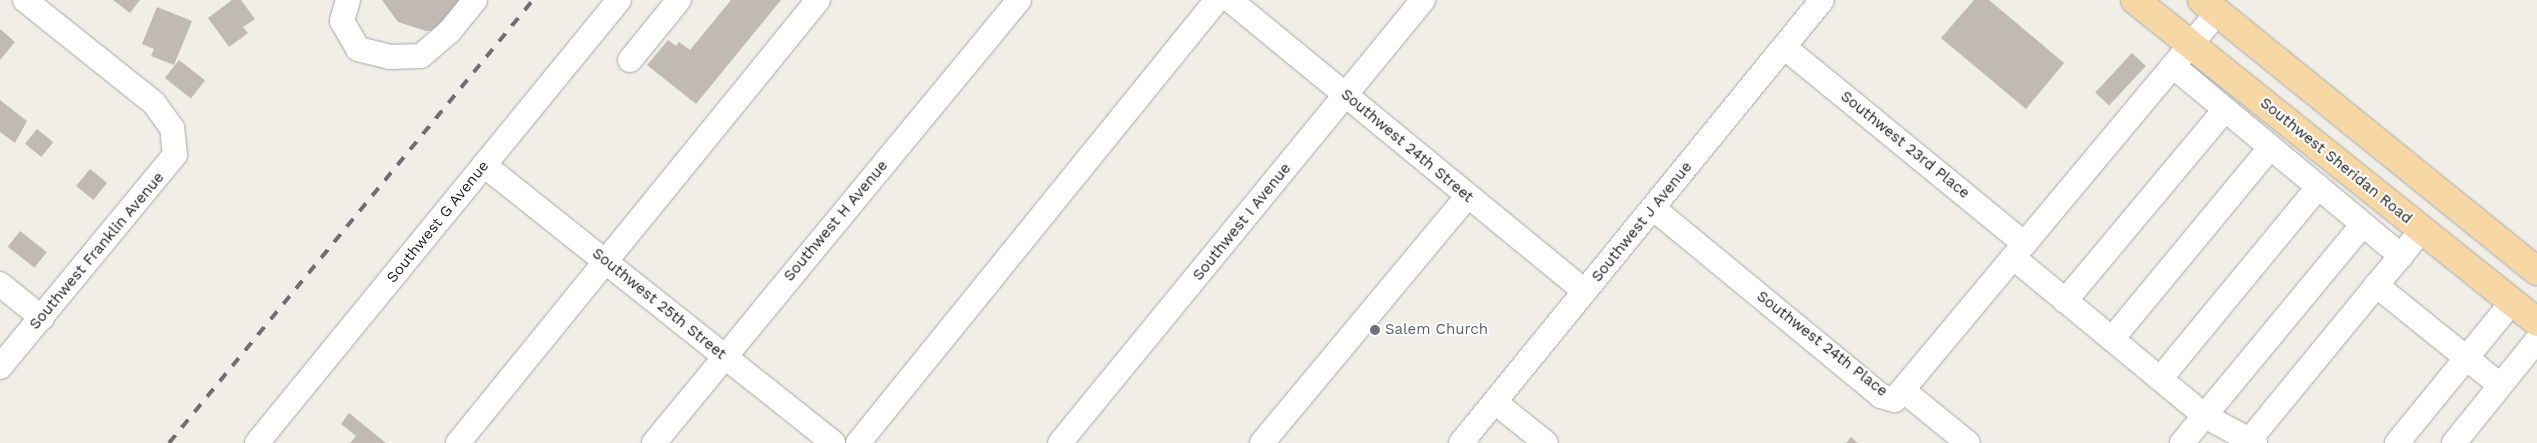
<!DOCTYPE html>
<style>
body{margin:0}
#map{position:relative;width:2537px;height:443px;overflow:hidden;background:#f0eee7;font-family:"Work Sans",sans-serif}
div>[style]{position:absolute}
.building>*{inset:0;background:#c1bab4;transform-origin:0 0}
.roads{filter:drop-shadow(0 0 1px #a7a7a7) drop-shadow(0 0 1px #a7a7a7)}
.minor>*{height:24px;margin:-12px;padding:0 12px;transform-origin:12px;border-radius:12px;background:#fff}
.major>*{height:28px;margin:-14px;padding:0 14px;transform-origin:14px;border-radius:14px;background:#f7d8a5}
.rail>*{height:4px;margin-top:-2px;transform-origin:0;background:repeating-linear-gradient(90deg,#6e6e6e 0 10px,transparent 0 20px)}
.dots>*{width:14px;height:14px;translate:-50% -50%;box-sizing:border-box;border:2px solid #fff;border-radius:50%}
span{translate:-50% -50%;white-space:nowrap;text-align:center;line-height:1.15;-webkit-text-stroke:4px #fff;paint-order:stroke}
.street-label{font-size:15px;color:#202020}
.worship-label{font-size:15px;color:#5b616d}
.left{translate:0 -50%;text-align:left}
</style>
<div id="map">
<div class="building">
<i style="clip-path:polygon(113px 0,140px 0,130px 13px)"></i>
<i style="clip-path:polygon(232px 0,241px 0,255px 19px,243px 27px,248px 33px,229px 47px,208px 18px)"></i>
<i style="clip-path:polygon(382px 0,469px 0,441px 29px,426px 31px,398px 22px)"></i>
<i style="clip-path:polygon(731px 0,781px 0,696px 104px,647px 65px,668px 40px,676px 46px,679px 42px,690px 50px)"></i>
<i style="clip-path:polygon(1974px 0,1989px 0,2064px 63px,2026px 109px,1941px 38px)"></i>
<i style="clip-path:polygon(157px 7px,192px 21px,174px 65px,151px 56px,154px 49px,142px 44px)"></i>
<i style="clip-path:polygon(0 29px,15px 42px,0 60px)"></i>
<i style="left:2132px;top:53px;width:19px;height:54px;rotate:43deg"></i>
<i style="left:179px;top:60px;width:33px;height:23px;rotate:38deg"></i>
<i style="clip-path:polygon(0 100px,27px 121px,15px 143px,0 132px)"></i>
<i style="left:37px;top:129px;width:21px;height:19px;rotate:39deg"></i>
<i style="left:90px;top:169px;width:22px;height:22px;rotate:39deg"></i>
<i style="left:20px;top:231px;width:34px;height:20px;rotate:38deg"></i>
<i style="clip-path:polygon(349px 413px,386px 443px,350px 443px,356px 436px,341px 424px)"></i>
<i style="clip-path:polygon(1851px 437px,1858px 443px,1846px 443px)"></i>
</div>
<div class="roads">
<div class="minor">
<i style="left:348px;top:0;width:22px;rotate:106deg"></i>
<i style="left:342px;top:21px;width:32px;rotate:60deg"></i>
<i style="left:358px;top:49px;width:33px;rotate:14deg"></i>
<i style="left:390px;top:57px;width:31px;rotate:-2deg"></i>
<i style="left:421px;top:56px;width:37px;rotate:-41deg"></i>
<i style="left:449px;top:32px;width:41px;rotate:-50.9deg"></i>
<i style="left:1230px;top:0;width:458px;rotate:39.4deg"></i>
<i style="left:1784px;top:47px;width:311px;rotate:39.3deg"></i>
<i style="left:630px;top:60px;width:77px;rotate:-50.8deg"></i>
<i style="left:2173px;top:66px;width:297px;rotate:39.8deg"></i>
<i style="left:484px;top:165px;width:446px;rotate:38.5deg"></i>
<i style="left:1653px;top:208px;width:296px;rotate:39.5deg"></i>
<i style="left:1881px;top:396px;width:14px;rotate:17deg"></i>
<i style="left:1894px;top:400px;width:504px;rotate:-50.15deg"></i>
<i style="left:2014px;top:258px;width:248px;rotate:39.6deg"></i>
<i style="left:2205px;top:416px;width:57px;rotate:28.4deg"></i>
<i style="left:0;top:284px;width:54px;rotate:39deg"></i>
<i style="left:2376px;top:285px;width:159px;rotate:38.9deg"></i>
<i style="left:2065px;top:301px;width:248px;rotate:-50.1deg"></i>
<i style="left:2112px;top:339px;width:248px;rotate:-50.4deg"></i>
<i style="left:0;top:367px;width:275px;rotate:-50.5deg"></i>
<i style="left:175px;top:155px;width:27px;rotate:-96deg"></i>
<i style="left:172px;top:128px;width:31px;rotate:-126deg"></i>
<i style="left:154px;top:103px;width:165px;rotate:-141.4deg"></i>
<i style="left:2160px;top:379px;width:249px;rotate:-50.5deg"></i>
<i style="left:1904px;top:391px;width:82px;rotate:39.1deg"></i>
<i style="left:1495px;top:402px;width:65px;rotate:38.8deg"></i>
<i style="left:257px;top:443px;width:572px;rotate:-50.75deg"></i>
<i style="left:458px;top:443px;width:571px;rotate:-50.9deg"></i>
<i style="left:654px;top:443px;width:574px;rotate:-50.51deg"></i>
<i style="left:858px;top:443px;width:570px;rotate:-50.98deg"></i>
<i style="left:1060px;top:443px;width:573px;rotate:-50.67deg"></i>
<i style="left:1262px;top:443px;width:320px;rotate:-50.2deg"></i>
<i style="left:1461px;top:443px;width:571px;rotate:-50.82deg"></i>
<i style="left:2182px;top:443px;width:284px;rotate:-50.4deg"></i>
<i style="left:2247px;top:443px;width:276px;rotate:-50.6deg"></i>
<i style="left:2397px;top:443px;width:182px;rotate:-50.8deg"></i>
<i style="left:2454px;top:443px;width:132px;rotate:-51.1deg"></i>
</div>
<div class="major">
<i style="left:2135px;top:0;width:515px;rotate:38.69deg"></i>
<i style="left:2202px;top:0;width:431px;rotate:39deg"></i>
</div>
</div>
<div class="rail">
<i style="left:169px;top:443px;width:573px;rotate:-50.59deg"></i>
</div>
<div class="dots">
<i style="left:1375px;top:330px;background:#6b7280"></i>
</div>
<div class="street-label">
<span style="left:1905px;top:145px;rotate:39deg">Southwest 23rd Place</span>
<span style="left:1407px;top:146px;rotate:40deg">Southwest 24th Street</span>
<span style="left:2336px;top:161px;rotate:39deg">Southwest Sheridan Road</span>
<span style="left:836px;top:221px;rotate:-50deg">Southwest H Avenue</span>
<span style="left:438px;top:222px;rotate:-51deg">Southwest G Avenue</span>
<span style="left:1242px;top:222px;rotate:-51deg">Southwest I Avenue</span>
<span style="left:1642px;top:222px;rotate:-51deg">Southwest J Avenue</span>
<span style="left:97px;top:251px;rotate:-50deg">Southwest Franklin Avenue</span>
<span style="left:659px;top:304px;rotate:39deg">Southwest 25th Street</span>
<span style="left:1822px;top:344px;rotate:38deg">Southwest 24th Place</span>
</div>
<div class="worship-label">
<span class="left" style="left:1385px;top:330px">Salem Church</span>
</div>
</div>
